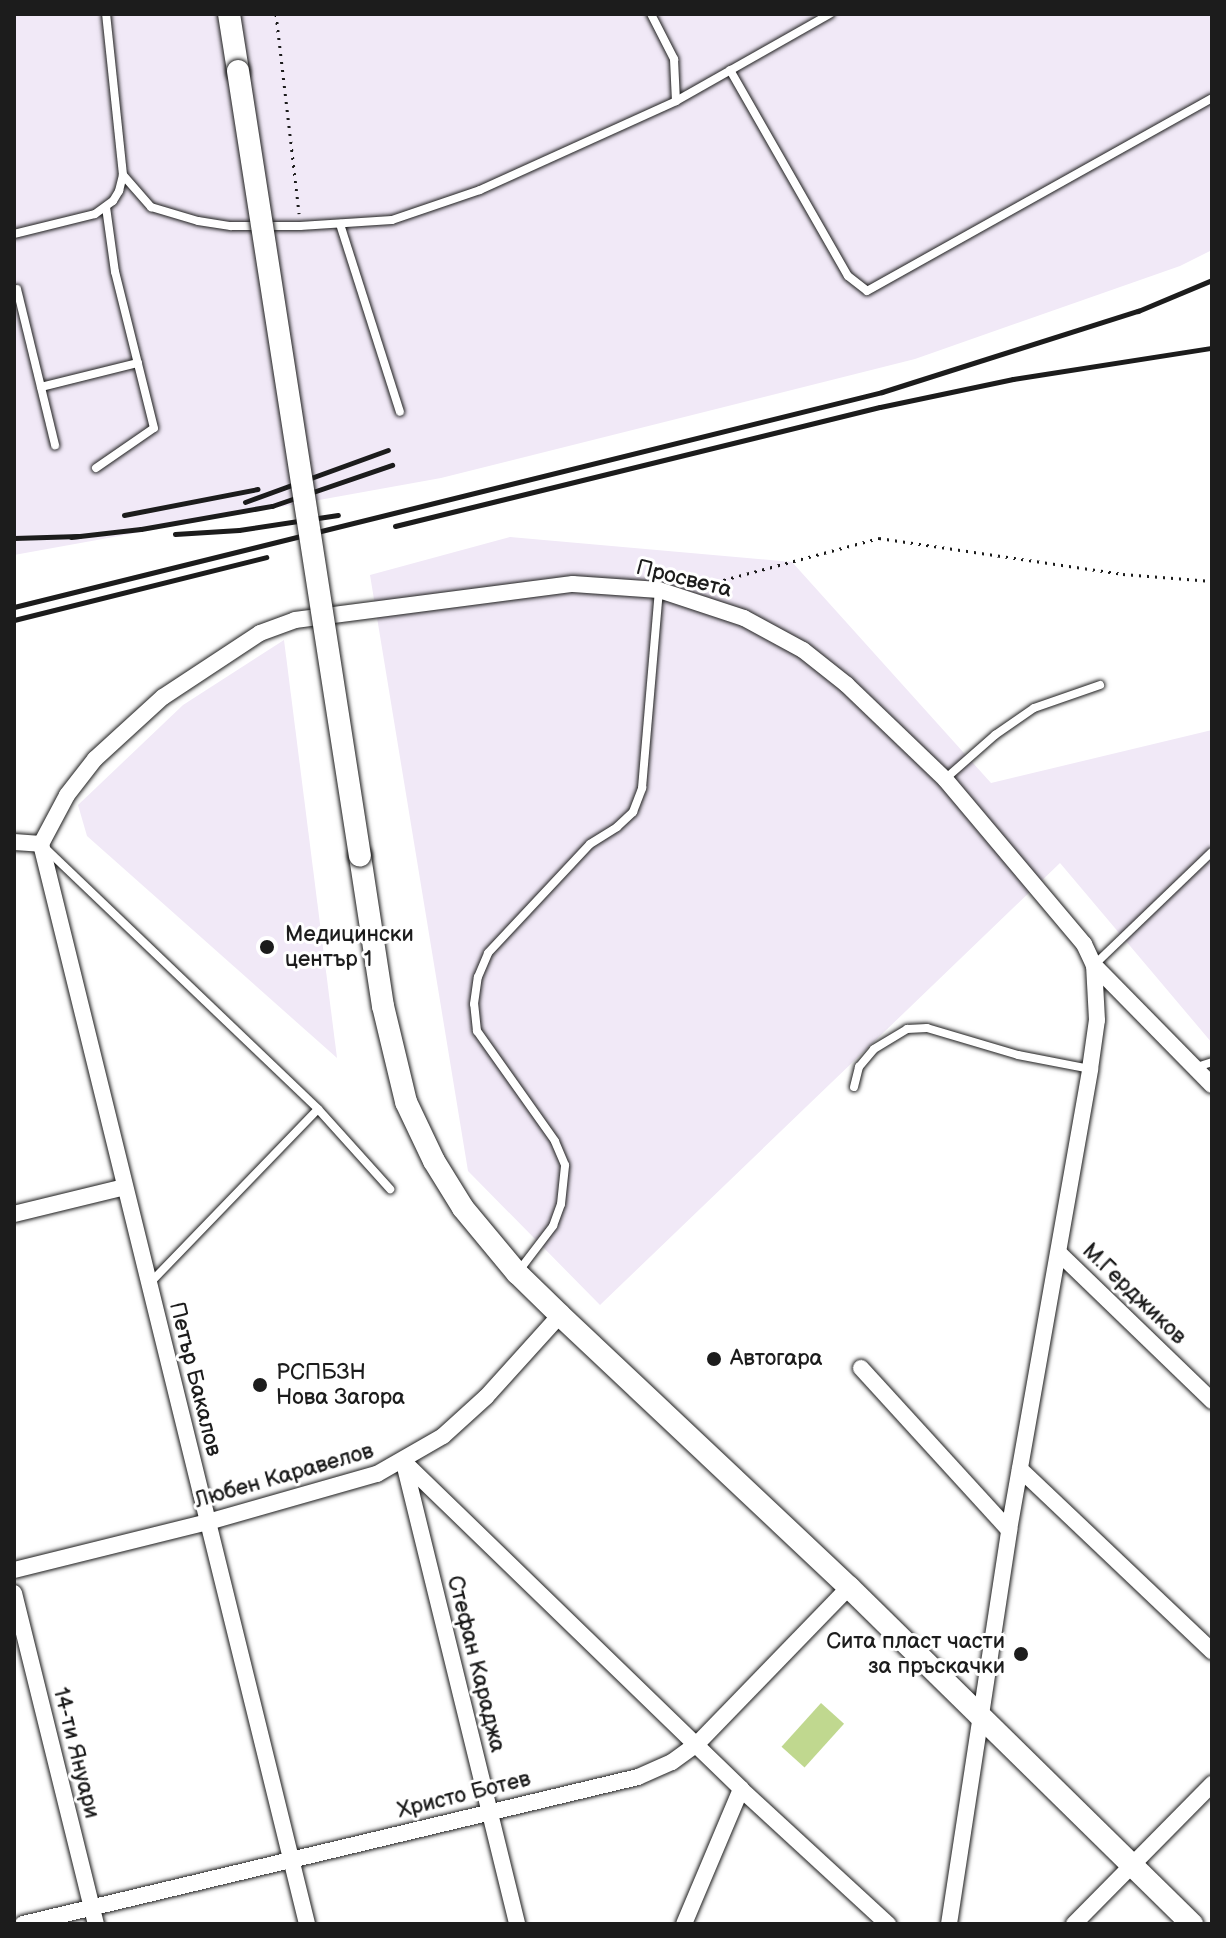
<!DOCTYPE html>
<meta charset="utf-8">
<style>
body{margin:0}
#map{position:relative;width:1226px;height:1938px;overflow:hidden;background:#fff;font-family:"Balsamiq Sans",sans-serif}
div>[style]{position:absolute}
.built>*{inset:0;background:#f1e9f7}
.green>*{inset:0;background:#c0d88f;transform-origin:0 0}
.path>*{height:3px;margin-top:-1.5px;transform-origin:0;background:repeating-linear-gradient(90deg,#1c1c1c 0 2px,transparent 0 8px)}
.roads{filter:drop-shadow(0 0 2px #1c1c1c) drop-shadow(0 0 2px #1c1c1c)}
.lane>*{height:8px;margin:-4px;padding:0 4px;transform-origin:4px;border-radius:4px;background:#fff}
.street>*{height:16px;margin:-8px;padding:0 8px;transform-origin:8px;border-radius:8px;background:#fff}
.secondary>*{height:22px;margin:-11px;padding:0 11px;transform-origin:11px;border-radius:11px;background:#fff}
.rail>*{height:5px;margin:-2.5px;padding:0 2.5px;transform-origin:2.5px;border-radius:2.5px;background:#1c1c1c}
.bridges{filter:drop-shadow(0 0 2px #1c1c1c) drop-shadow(0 0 2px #1c1c1c)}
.secondary-bridge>*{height:22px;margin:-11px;padding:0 11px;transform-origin:11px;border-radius:11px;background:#fff}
.dots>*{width:22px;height:22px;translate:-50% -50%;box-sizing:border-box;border:4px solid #fff;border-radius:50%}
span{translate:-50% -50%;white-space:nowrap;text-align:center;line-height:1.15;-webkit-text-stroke:6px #fff;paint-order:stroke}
.street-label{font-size:22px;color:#1c1c1c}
.poi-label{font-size:22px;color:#1c1c1c}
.left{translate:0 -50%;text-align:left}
.right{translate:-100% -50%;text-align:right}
.frame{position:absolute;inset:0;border:16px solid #1c1c1c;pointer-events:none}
</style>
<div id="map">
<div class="built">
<i style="clip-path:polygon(14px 14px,1212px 14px,1212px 250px,1180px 266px,915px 359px,441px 478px,14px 555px)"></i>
<i style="clip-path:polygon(510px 537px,792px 562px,991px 783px,1212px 730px,1212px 1043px,1060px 863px,600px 1305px,468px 1171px,370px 575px)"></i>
<i style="clip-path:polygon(284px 640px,337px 1058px,87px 836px,78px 805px,183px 705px)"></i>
</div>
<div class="green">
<i style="left:821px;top:1703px;width:31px;height:59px;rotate:42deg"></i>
</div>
<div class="path">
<i style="left:276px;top:14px;width:201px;rotate:83.4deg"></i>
<i style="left:706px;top:588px;width:12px;rotate:-31deg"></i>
<i style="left:716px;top:582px;width:169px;rotate:-15.1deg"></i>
<i style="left:879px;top:538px;width:247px;rotate:8.4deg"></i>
<i style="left:1123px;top:574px;width:89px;rotate:4.5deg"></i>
</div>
<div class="roads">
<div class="lane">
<i style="left:651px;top:14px;width:51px;rotate:62.9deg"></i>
<i style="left:674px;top:59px;width:42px;rotate:87.3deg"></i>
<i style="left:730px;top:70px;width:237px;rotate:60.2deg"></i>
<i style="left:848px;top:276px;width:24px;rotate:38deg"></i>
<i style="left:867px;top:291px;width:395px;rotate:-29.2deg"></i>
<i style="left:123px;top:175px;width:43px;rotate:48.8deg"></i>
<i style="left:151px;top:207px;width:49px;rotate:16.6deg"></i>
<i style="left:198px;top:221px;width:33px;rotate:9deg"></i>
<i style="left:231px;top:226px;width:69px"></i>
<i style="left:300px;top:226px;width:92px;rotate:-3.7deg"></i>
<i style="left:392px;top:220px;width:93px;rotate:-18.8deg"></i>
<i style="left:480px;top:190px;width:215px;rotate:-24.4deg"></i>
<i style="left:676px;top:101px;width:177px;rotate:-29.5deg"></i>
<i style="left:340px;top:224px;width:197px;rotate:72.3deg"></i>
<i style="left:14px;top:234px;width:83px;rotate:-13.9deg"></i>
<i style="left:95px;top:214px;width:22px;rotate:-36deg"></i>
<i style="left:113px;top:201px;width:12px;rotate:-59deg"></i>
<i style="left:119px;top:191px;width:16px;rotate:-76deg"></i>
<i style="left:123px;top:175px;width:162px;rotate:-96deg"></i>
<i style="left:17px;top:289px;width:161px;rotate:76.3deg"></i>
<i style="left:41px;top:387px;width:100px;rotate:-13.9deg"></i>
<i style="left:96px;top:468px;width:70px;rotate:-34.6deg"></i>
<i style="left:154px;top:428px;width:161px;rotate:-104deg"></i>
<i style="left:115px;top:272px;width:66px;rotate:-97.9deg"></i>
<i style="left:945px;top:779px;width:67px;rotate:-41.3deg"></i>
<i style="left:995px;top:735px;width:47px;rotate:-34.7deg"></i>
<i style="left:1034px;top:708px;width:70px;rotate:-19.2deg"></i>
<i style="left:44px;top:847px;width:379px;rotate:43.7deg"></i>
<i style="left:318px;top:1109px;width:108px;rotate:48deg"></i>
<i style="left:1094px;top:965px;width:163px;rotate:-43.8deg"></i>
<i style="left:1197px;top:1067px;width:16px;rotate:-18deg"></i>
<i style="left:854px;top:1087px;width:21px;rotate:-76deg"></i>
<i style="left:859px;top:1067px;width:23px;rotate:-50deg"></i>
<i style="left:874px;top:1049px;width:39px;rotate:-31deg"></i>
<i style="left:907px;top:1029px;width:20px;rotate:-3deg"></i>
<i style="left:927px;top:1028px;width:95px;rotate:16.5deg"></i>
<i style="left:1018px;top:1055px;width:73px;rotate:11deg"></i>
<i style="left:518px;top:1272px;width:58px;rotate:-52.7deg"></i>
<i style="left:553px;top:1226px;width:23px;rotate:-70deg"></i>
<i style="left:561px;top:1204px;width:39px;rotate:-84deg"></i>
<i style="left:565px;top:1165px;width:26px;rotate:-113deg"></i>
<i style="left:555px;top:1141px;width:135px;rotate:-125.3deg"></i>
<i style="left:477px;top:1031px;width:27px;rotate:-96deg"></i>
<i style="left:474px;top:1004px;width:27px;rotate:-82deg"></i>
<i style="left:478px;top:977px;width:26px;rotate:-67deg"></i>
<i style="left:488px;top:953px;width:149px;rotate:-46.9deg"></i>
<i style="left:590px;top:844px;width:32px;rotate:-32deg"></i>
<i style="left:617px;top:827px;width:22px;rotate:-43deg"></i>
<i style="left:633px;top:812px;width:26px;rotate:-69deg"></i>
<i style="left:642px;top:788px;width:199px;rotate:-85.1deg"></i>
<i style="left:149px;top:1284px;width:243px;rotate:-46deg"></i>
</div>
<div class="street">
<i style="left:14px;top:842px;width:27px;rotate:4deg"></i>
<i style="left:41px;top:844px;width:55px;rotate:-62deg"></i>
<i style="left:67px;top:795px;width:46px;rotate:-52.1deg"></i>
<i style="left:95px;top:759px;width:92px;rotate:-42.4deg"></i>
<i style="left:163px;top:697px;width:116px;rotate:-33.4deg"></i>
<i style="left:260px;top:633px;width:37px;rotate:-20deg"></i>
<i style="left:295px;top:620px;width:280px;rotate:-7.4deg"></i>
<i style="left:573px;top:584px;width:86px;rotate:4deg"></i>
<i style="left:659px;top:590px;width:89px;rotate:18.2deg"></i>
<i style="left:744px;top:618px;width:67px;rotate:28.5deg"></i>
<i style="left:803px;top:650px;width:56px;rotate:38.5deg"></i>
<i style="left:847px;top:685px;width:136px;rotate:43.8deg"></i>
<i style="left:945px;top:779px;width:216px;rotate:49.9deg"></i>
<i style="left:1084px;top:944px;width:23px;rotate:65deg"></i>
<i style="left:1094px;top:965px;width:168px;rotate:45.5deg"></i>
<i style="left:41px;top:844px;width:1112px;rotate:76.16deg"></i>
<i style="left:14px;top:1214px;width:114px;rotate:-13.7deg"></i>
<i style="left:1059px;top:1253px;width:213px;rotate:44deg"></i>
<i style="left:861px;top:1368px;width:219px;rotate:47.6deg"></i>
<i style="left:403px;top:1461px;width:471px;rotate:44.1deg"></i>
<i style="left:741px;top:1789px;width:200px;rotate:42.6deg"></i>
<i style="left:404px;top:1463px;width:475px;rotate:76.2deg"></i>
<i style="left:1020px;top:1469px;width:265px;rotate:43.5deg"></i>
<i style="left:14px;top:1570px;width:200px;rotate:-13.9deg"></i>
<i style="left:208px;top:1522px;width:176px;rotate:-15.9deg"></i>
<i style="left:377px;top:1474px;width:76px;rotate:-29.9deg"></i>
<i style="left:443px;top:1436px;width:58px;rotate:-42.2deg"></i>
<i style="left:486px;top:1397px;width:110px;rotate:-47.9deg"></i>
<i style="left:14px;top:1593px;width:341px;rotate:76.1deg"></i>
<i style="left:23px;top:1924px;width:632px;rotate:-13.44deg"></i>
<i style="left:638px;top:1777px;width:37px;rotate:-24deg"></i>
<i style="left:672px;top:1762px;width:31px;rotate:-36deg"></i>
<i style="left:697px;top:1744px;width:219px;rotate:-45.9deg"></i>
<i style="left:684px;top:1924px;width:147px;rotate:-67.1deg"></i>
<i style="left:949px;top:1924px;width:399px;rotate:-81.3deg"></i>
<i style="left:1009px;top:1530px;width:468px;rotate:-80deg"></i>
<i style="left:1090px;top:1069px;width:49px;rotate:-81.9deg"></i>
<i style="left:1097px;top:1020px;width:55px;rotate:-93.1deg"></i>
<i style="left:1074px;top:1924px;width:197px;rotate:-45.4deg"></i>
</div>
<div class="secondary">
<i style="left:229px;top:14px;width:58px;rotate:81deg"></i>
<i style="left:360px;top:856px;width:152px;rotate:81.3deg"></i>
<i style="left:383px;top:1006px;width:99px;rotate:76.5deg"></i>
<i style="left:406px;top:1102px;width:65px;rotate:64.6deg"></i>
<i style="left:434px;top:1161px;width:55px;rotate:58.3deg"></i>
<i style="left:463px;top:1208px;width:85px;rotate:50.3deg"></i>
<i style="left:517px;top:1273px;width:60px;rotate:44.3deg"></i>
<i style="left:560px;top:1315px;width:397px;rotate:43.3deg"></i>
<i style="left:849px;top:1587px;width:481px;rotate:44.5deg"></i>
</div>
</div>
<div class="rail">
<i style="left:245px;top:502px;width:152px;rotate:-20deg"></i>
<i style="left:124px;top:515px;width:136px;rotate:-11deg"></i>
<i style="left:395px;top:526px;width:499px;rotate:-13.8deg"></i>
<i style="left:880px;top:407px;width:136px;rotate:-11.9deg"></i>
<i style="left:1013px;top:379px;width:201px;rotate:-8.9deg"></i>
<i style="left:175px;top:534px;width:64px;rotate:-3.6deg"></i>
<i style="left:239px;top:530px;width:100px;rotate:-8.6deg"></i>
<i style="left:71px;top:537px;width:70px;rotate:-6.5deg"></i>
<i style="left:141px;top:529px;width:133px;rotate:-10deg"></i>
<i style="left:272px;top:506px;width:127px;rotate:-18.9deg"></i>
<i style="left:14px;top:538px;width:65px;rotate:-1.8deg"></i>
<i style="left:14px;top:607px;width:894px;rotate:-13.91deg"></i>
<i style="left:882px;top:392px;width:269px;rotate:-17.6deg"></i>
<i style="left:1138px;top:311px;width:80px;rotate:-22.7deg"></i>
<i style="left:14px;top:620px;width:260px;rotate:-14deg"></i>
</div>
<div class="bridges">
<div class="secondary-bridge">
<i style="left:238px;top:71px;width:794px;rotate:81.17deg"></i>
</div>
</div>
<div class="dots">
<i style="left:267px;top:947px;background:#1c1c1c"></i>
<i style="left:714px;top:1359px;background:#1c1c1c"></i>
<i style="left:260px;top:1385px;background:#1c1c1c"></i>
<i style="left:1021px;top:1654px;background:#1c1c1c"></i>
</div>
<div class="street-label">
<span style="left:684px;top:579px;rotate:14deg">Просвета</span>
<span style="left:1134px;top:1294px;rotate:44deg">М.Герджиков</span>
<span style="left:195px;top:1379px;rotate:76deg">Петър Бакалов</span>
<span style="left:284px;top:1476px;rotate:-16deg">Любен Каравелов</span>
<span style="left:476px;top:1664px;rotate:76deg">Стефан Караджа</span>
<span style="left:76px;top:1753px;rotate:76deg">14-ти Януари</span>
<span style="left:464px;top:1795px;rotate:-14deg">Христо Ботев</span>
</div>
<div class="poi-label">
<span class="left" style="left:285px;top:947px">Медицински<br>център 1</span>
<span class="left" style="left:730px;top:1359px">Автогара</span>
<span class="left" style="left:276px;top:1385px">РСПБЗН<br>Нова Загора</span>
<span class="right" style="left:1005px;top:1654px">Сита пласт части<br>за пръскачки</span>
</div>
<div class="frame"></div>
</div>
